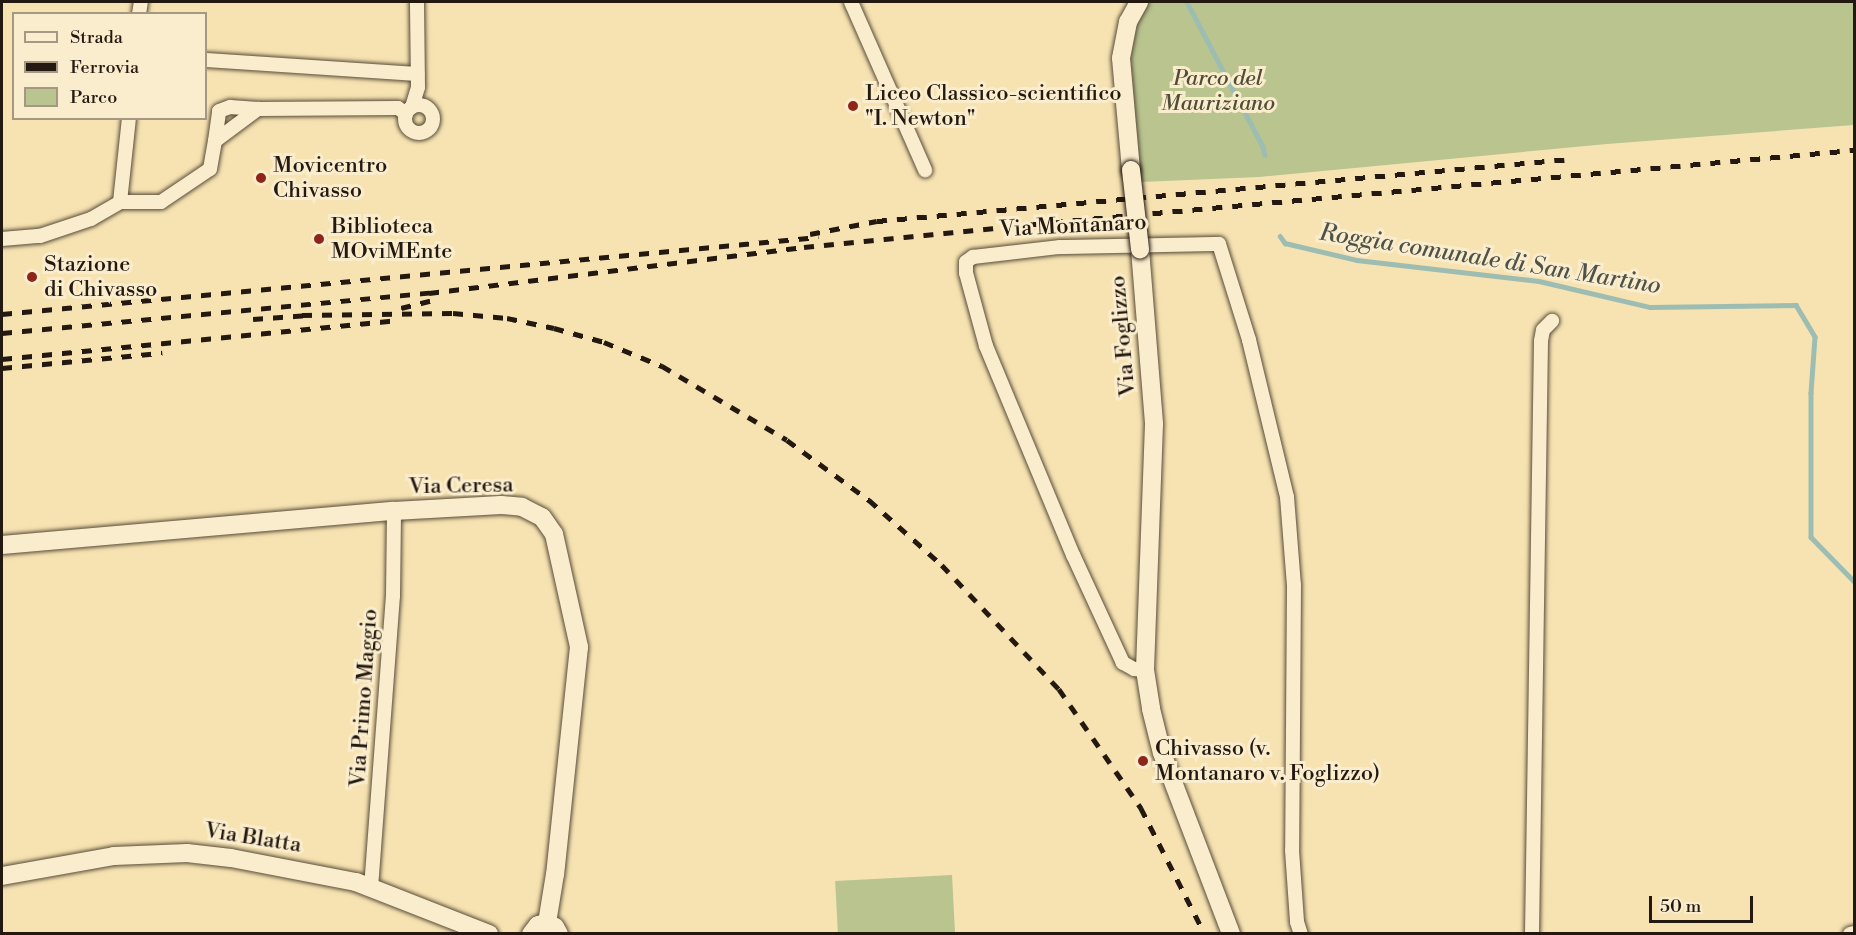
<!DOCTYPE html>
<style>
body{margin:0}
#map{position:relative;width:1856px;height:935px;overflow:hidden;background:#f7e3b2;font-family:"Libre Bodoni",serif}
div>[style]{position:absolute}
.green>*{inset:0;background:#b9c48f;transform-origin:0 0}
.stream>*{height:4.5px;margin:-2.25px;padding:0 2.25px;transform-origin:2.25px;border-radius:2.25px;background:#9ebdb2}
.roads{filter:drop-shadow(0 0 2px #584c39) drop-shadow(0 0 2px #584c39)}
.street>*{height:14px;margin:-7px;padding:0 7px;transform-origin:7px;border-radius:7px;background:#faedcd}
.street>.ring{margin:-7px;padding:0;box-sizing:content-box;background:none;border:14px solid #faedcd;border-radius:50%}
.secondary>*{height:18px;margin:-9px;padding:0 9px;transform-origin:9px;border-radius:9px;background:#faedcd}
.rail>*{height:4.5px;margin-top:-2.25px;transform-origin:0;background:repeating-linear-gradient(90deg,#231911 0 10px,transparent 0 20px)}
.bridges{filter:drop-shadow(0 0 2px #231911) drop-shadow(0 0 2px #231911)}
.secondary-bridge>*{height:18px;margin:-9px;padding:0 9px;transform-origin:9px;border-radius:9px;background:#faedcd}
.dots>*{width:16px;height:16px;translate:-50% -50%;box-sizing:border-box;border:3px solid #faedcd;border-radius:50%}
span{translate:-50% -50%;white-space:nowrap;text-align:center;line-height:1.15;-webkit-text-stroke:6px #faedcd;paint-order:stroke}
.park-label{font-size:22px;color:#504c37;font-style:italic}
.poi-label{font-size:22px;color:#231911}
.left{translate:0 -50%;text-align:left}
.street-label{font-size:22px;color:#231911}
.water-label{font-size:24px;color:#4e5249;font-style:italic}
.frame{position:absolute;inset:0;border:3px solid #231911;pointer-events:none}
.legend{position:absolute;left:12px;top:12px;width:195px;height:108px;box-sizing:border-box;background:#faedcd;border:2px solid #a49882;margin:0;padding:8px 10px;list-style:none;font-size:18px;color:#231911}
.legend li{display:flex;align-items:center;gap:12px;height:30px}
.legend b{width:30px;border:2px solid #a49882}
.scale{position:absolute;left:1649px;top:896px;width:104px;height:27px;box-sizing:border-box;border:3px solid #231911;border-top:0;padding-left:8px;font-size:18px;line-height:21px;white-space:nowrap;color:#231911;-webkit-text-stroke:4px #faedcd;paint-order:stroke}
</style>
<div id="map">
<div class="green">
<i style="clip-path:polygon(1147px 2px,1854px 2px,1854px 125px,1607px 144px,1259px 177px,1141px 182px,1125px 72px,1138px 12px)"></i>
<i style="left:952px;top:875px;width:58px;height:117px;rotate:87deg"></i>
</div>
<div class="stream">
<i style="left:1187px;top:2px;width:164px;rotate:62.3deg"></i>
<i style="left:1263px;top:147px;width:8px;rotate:76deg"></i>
<i style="left:1280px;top:236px;width:9px;rotate:54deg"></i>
<i style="left:1285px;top:243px;width:74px;rotate:13.3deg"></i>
<i style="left:1357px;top:260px;width:183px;rotate:6.6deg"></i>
<i style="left:1539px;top:281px;width:114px;rotate:13.2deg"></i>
<i style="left:1650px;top:307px;width:146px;rotate:-0.8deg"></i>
<i style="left:1796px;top:305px;width:37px;rotate:59deg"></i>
<i style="left:1815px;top:337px;width:56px;rotate:94.1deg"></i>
<i style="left:1811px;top:393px;width:144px;rotate:90deg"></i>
<i style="left:1811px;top:537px;width:62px;rotate:45.7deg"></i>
</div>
<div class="roads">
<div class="street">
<i style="left:851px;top:2px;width:184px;rotate:66.2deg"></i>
<i style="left:139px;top:14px;width:12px;rotate:-81deg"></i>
<i style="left:206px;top:60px;width:212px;rotate:3.8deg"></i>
<i class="ring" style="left:405px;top:105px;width:14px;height:14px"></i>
<i style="left:412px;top:107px;width:21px;rotate:-73deg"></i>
<i style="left:418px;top:87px;width:85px;rotate:-90.7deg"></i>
<i style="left:215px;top:141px;width:30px;rotate:-82deg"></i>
<i style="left:219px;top:111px;width:12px;rotate:-20deg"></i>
<i style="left:230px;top:107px;width:28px;rotate:4deg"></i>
<i style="left:120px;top:202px;width:41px"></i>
<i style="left:161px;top:202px;width:59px;rotate:-34deg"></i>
<i style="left:210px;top:169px;width:28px;rotate:-80deg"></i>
<i style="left:215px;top:141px;width:54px;rotate:-36.7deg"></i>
<i style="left:258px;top:109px;width:140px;rotate:-0.4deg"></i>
<i style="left:398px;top:108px;width:10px;rotate:37deg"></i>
<i style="left:2px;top:239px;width:38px;rotate:-5deg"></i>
<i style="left:40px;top:236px;width:54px;rotate:-18.4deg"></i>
<i style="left:91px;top:219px;width:34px;rotate:-30deg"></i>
<i style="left:120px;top:202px;width:84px;rotate:-83.9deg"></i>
<i style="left:1145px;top:670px;width:11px;rotate:-175deg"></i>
<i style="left:1134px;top:669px;width:13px;rotate:-151deg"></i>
<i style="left:1123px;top:663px;width:119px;rotate:-114.8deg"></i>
<i style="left:1073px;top:555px;width:226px;rotate:-112.6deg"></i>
<i style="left:986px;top:346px;width:76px;rotate:-105.3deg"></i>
<i style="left:966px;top:273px;width:11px;rotate:-90deg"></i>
<i style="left:966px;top:262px;width:9px;rotate:-36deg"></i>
<i style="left:973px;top:257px;width:88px;rotate:-6.6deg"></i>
<i style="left:1060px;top:247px;width:159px;rotate:-1.1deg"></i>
<i style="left:1219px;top:244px;width:101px;rotate:72.6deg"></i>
<i style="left:1249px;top:340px;width:162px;rotate:76.4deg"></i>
<i style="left:1287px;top:497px;width:88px;rotate:85.5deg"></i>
<i style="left:1294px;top:585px;width:265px;rotate:90.4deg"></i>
<i style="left:1292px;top:850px;width:72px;rotate:86deg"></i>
<i style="left:1297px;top:922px;width:13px;rotate:72deg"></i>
<i style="left:371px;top:888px;width:293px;rotate:-85.7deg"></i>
<i style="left:393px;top:596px;width:85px;rotate:-89.3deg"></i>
<i style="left:1532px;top:934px;width:593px;rotate:-89.13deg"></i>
<i style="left:1541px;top:341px;width:11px;rotate:-80deg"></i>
<i style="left:1543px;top:330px;width:13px;rotate:-45deg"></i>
<i style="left:1850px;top:934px;width:4px;rotate:-14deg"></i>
</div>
<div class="secondary">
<i style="left:1131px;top:170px;width:112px;rotate:-95.1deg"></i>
<i style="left:1121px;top:58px;width:37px;rotate:-79deg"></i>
<i style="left:1128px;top:22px;width:23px;rotate:-61deg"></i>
<i style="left:1140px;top:249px;width:176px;rotate:85.4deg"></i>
<i style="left:1154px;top:424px;width:246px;rotate:92.1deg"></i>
<i style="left:1145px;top:670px;width:39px;rotate:81deg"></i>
<i style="left:1151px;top:709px;width:45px;rotate:76deg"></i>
<i style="left:1162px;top:753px;width:194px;rotate:69.1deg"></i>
<i style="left:2px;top:545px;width:393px;rotate:-5deg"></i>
<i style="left:394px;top:511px;width:107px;rotate:-3.2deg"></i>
<i style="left:501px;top:505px;width:21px;rotate:5deg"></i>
<i style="left:522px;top:507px;width:22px;rotate:27deg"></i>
<i style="left:542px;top:517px;width:21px;rotate:55deg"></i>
<i style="left:554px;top:534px;width:116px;rotate:77.5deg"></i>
<i style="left:579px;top:647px;width:228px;rotate:96deg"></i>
<i style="left:555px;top:874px;width:50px;rotate:99.3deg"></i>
<i style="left:2px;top:876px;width:114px;rotate:-10.1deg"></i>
<i style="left:114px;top:856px;width:73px;rotate:-2.4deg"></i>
<i style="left:187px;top:853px;width:44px;rotate:6.5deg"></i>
<i style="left:231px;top:858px;width:127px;rotate:10.9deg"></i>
<i style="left:356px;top:882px;width:143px;rotate:21.4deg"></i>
<i style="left:531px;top:934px;width:11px;rotate:-52deg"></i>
<i style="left:538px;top:925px;width:9px;rotate:-13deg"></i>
<i style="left:547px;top:923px;width:9px;rotate:27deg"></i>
<i style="left:555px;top:927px;width:8px;rotate:60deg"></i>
</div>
</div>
<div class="rail">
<i style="left:810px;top:234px;width:68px;rotate:-11deg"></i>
<i style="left:877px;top:221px;width:697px;rotate:-5.11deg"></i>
<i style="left:401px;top:308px;width:30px;rotate:-14deg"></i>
<i style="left:2px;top:314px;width:820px;rotate:-5.39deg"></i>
<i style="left:302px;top:315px;width:151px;rotate:-0.8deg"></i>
<i style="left:453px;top:313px;width:54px;rotate:5.3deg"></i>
<i style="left:507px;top:318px;width:48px;rotate:12deg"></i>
<i style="left:554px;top:328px;width:52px;rotate:15.6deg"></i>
<i style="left:604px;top:342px;width:63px;rotate:22.5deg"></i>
<i style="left:662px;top:366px;width:145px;rotate:30.6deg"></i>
<i style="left:787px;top:440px;width:102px;rotate:36.2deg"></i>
<i style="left:869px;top:500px;width:98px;rotate:41.7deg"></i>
<i style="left:942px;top:565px;width:170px;rotate:46.7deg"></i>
<i style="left:1059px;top:689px;width:145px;rotate:55.4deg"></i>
<i style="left:1141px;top:808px;width:141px;rotate:63.1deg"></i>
<i style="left:253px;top:319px;width:56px;rotate:-4.1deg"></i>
<i style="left:2px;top:333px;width:429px;rotate:-5.4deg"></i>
<i style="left:429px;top:293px;width:378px;rotate:-7deg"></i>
<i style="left:804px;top:247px;width:230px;rotate:-5.7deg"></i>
<i style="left:1033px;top:224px;width:824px;rotate:-5.15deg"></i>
<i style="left:2px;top:359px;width:391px;rotate:-5.6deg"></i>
<i style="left:2px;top:368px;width:161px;rotate:-5.4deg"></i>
</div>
<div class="bridges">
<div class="secondary-bridge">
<i style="left:1131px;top:170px;width:80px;rotate:83.5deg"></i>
</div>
</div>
<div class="dots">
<i style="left:853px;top:106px;background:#8f2418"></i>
<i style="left:261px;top:178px;background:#8f2418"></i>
<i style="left:319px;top:239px;background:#8f2418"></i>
<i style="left:32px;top:277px;background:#8f2418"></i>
<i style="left:1143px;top:761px;background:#8f2418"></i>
</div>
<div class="park-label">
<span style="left:1218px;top:91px">Parco del<br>Mauriziano</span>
</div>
<div class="poi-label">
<span class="left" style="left:865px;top:106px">Liceo Classico-scientifico<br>"I. Newton"</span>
<span class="left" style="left:273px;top:178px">Movicentro<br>Chivasso</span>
<span class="left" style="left:331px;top:239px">Biblioteca<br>MOviMEnte</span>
<span class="left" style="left:44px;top:277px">Stazione<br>di Chivasso</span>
<span class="left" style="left:1155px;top:761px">Chivasso (v.<br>Montanaro v. Foglizzo)</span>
</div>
<div class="street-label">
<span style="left:1073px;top:226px;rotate:-3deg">Via Montanaro</span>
<span style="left:1123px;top:336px;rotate:-95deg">Via Foglizzo</span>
<span style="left:461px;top:486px;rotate:-1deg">Via Ceresa</span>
<span style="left:364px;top:698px;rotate:-86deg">Via Primo Maggio</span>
<span style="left:253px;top:838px;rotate:9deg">Via Blatta</span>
</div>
<div class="water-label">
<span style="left:1490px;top:260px;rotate:9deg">Roggia comunale di San Martino</span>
</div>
<div class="frame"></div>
<ul class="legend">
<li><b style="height:8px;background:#faedcd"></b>Strada</li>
<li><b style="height:8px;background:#231911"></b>Ferrovia</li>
<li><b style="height:16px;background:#b9c48f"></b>Parco</li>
</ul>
<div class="scale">50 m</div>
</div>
